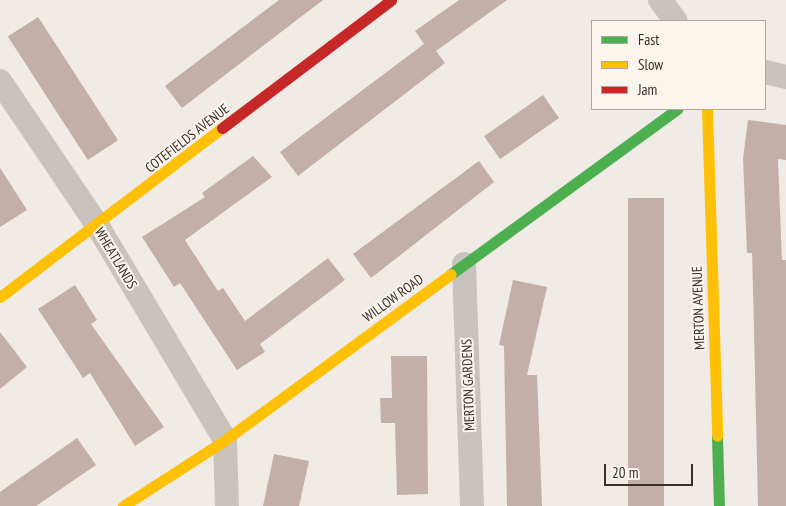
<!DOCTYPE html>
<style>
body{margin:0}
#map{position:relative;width:786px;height:506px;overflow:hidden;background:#f0ebe5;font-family:"PT Sans Narrow",sans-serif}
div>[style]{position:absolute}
.building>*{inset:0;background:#c3afa7;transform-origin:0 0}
.street>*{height:24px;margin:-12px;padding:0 12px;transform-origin:12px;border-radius:12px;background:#c9c3be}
.fast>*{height:11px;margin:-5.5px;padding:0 5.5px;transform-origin:5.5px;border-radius:5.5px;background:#4caf50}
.slow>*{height:11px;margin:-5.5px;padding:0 5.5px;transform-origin:5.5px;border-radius:5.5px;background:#ffc107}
.jam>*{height:11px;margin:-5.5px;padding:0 5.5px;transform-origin:5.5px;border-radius:5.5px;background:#c62828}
span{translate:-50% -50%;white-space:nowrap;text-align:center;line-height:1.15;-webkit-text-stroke:4px #fbf5ee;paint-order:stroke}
.street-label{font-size:14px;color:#3b302b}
.legend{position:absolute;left:591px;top:20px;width:175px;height:90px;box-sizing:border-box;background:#fbf5ee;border:1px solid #aea6a0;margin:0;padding:6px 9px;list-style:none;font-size:15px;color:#3b302b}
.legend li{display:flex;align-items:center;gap:10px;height:25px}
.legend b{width:25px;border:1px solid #aea6a0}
.scale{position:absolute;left:604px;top:464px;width:89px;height:22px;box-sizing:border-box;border:2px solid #3b302b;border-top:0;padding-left:6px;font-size:15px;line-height:18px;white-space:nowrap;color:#3b302b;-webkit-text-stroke:4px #fbf5ee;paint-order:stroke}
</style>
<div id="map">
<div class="building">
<i style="clip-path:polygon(279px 0,323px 0,182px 108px,165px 86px)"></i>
<i style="clip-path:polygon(459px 0,507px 0,436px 51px,445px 63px,298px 176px,280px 152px,424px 44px,415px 31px)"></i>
<i style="left:38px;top:17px;width:147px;height:36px;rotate:57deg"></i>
<i style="left:543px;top:95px;width:28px;height:72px;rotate:55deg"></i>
<i style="clip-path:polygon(748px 120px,786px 125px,786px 160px,778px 159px,782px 260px,786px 260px,786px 506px,758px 506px,753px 288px,752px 253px,747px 253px,743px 158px)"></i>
<i style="clip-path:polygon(253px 156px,272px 177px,185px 240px,218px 291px,223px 288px,245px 321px,328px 258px,345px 280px,260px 344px,265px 352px,237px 370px,180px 283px,174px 287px,142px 237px,205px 197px,202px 193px)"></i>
<i style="clip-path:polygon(479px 161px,494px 182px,371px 278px,353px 254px)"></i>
<i style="clip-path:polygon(0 168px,27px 210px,0 227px)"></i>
<i style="left:628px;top:198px;width:36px;height:308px"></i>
<i style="clip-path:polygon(513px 280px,547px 287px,527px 375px,537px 375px,542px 506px,507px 506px,504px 346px,499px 345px)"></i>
<i style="clip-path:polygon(75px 285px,97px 320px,91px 324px,164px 427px,135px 446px,90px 373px,83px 378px,38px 309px)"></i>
<i style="clip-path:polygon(0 332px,27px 367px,0 389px)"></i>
<i style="clip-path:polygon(391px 356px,427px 356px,428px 494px,397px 495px,395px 423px,381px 423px,380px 398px,392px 398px)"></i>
<i style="clip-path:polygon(77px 438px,96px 465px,36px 506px,0 506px,0 492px)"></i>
<i style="clip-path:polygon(274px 454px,309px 461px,299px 506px,263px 506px)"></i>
</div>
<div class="street">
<i style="left:660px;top:0;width:26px;rotate:53deg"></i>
<i style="left:765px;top:72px;width:22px;rotate:13deg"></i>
<i style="left:0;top:81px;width:174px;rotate:56deg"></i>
<i style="left:97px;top:225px;width:250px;rotate:59.2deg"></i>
<i style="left:225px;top:440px;width:66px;rotate:88.3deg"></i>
<i style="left:464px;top:264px;width:242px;rotate:88.1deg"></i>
</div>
<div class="fast">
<i style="left:451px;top:274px;width:280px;rotate:-36.1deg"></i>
<i style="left:717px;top:436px;width:70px;rotate:88.4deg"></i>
</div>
<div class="slow">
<i style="left:707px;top:109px;width:327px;rotate:88.2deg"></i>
<i style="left:0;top:297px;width:279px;rotate:-37.3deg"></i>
<i style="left:123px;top:506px;width:121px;rotate:-32.9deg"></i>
<i style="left:225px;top:440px;width:280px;rotate:-36.3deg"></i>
</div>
<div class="jam">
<i style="left:222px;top:128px;width:212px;rotate:-37.1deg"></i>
</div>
<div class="street-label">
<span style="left:187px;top:138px;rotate:-38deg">COTEFIELDS AVENUE</span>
<span style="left:116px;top:258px;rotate:59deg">WHEATLANDS</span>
<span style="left:393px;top:298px;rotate:-36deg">WILLOW ROAD</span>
<span style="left:698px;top:308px;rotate:-92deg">MERTON AVENUE</span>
<span style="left:468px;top:385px;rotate:-92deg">MERTON GARDENS</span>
</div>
<ul class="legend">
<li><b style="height:6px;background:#4caf50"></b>Fast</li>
<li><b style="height:6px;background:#ffc107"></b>Slow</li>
<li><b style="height:6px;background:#c62828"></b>Jam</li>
</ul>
<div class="scale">20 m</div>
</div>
